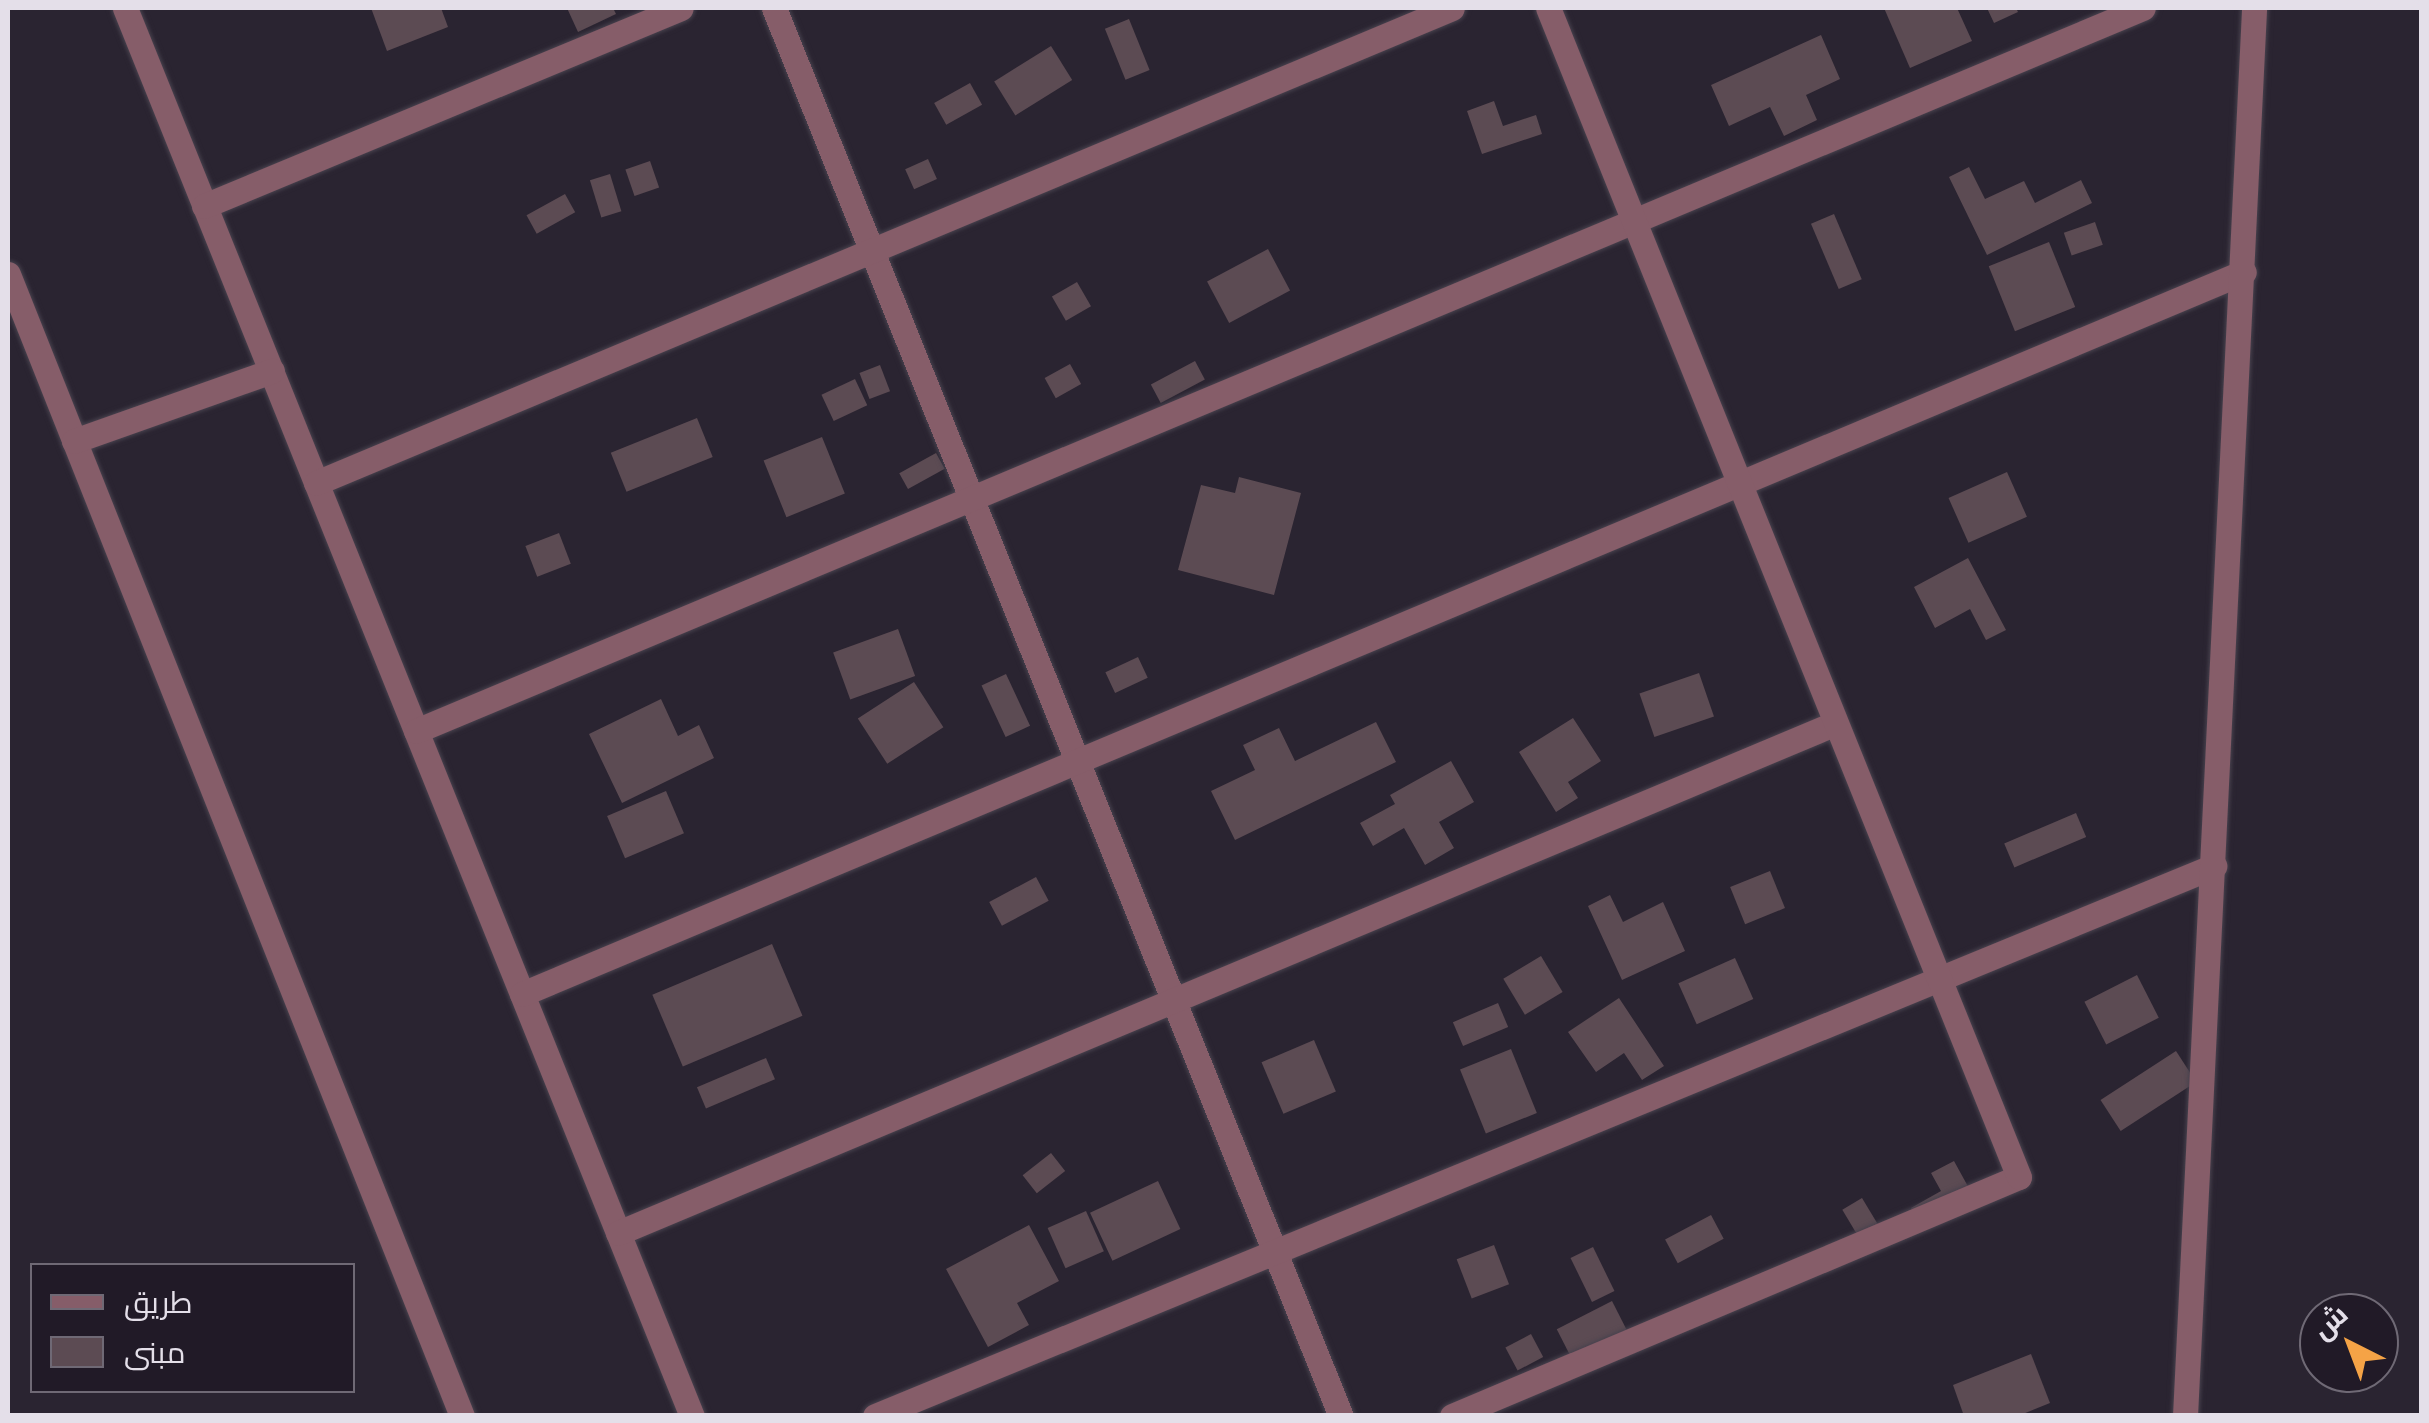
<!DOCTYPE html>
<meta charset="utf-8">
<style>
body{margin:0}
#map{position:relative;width:2429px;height:1423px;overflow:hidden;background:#2a2431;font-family:Helvetica,Cairo,sans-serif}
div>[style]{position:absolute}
.building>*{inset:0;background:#5c4b53;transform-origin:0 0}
.roads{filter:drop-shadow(0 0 2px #48424e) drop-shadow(0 0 2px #48424e)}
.minor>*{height:25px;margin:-12.5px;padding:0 12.5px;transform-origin:12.5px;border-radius:12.5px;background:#865d69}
span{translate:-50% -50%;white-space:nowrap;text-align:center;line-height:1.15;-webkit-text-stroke:8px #211a27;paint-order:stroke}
.frame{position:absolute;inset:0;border:10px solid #e4dfe9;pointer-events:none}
.legend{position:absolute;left:30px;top:1263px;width:325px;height:130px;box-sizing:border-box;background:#211a27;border:2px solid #6f6975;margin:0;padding:12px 18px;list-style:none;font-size:30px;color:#e4dfe9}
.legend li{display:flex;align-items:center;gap:20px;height:50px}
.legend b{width:50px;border:2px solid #6f6975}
.north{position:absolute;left:2299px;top:1293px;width:100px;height:100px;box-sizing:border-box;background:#211a27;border:2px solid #6f6975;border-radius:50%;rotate:318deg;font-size:28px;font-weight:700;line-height:40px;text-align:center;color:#e4dfe9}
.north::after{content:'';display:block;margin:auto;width:35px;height:45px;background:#f5a346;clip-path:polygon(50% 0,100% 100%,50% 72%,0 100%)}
</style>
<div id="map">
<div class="building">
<i style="clip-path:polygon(371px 8px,441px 8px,448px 27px,387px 51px)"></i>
<i style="clip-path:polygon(567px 8px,613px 8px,616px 14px,578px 32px)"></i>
<i style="clip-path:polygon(1884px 8px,1957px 8px,1972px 41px,1910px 68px)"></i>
<i style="clip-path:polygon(1987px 8px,2016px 8px,2018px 12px,1994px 23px)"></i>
<i style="left:1129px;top:19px;width:55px;height:26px;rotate:68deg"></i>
<i style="clip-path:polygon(1821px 35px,1840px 79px,1806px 95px,1817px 120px,1784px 136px,1770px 107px,1729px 126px,1711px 85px)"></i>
<i style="left:1051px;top:46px;width:40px;height:67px;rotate:58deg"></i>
<i style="left:970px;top:83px;width:25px;height:41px;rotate:61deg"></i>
<i style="clip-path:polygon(1494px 101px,1503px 126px,1536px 115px,1542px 134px,1482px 154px,1467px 111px)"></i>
<i style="left:928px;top:159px;width:22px;height:25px;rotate:66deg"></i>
<i style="left:650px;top:161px;width:28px;height:26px;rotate:71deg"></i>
<i style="clip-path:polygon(1969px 167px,1985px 199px,2024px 181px,2035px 203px,2081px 180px,2092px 203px,1987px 255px,1949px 177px)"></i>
<i style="left:610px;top:174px;width:39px;height:21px;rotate:73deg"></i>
<i style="left:565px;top:194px;width:21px;height:44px;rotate:61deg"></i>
<i style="left:1834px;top:214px;width:71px;height:25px;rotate:67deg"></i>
<i style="left:2095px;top:222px;width:24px;height:33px;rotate:71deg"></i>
<i style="left:2049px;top:242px;width:70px;height:65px;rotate:68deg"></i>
<i style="left:1268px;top:249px;width:47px;height:69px;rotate:62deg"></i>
<i style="left:1077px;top:282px;width:28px;height:29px;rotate:60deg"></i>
<i style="left:1195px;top:361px;width:21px;height:50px;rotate:62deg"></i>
<i style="left:1070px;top:364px;width:23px;height:29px;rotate:61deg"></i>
<i style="left:880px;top:365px;width:28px;height:22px;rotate:69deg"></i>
<i style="left:855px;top:379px;width:29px;height:37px;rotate:65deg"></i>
<i style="left:697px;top:418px;width:42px;height:93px;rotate:68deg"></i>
<i style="left:822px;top:437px;width:61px;height:63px;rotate:68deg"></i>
<i style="left:936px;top:453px;width:18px;height:42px;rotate:61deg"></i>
<i style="left:2007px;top:472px;width:49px;height:64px;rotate:66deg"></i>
<i style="clip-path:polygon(1239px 477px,1301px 493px,1274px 595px,1178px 570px,1201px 485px,1235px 493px)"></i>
<i style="left:559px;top:533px;width:33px;height:36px;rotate:69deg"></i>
<i style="clip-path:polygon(1968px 558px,2006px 630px,1986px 640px,1970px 609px,1935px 628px,1914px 587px)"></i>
<i style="left:898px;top:629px;width:50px;height:69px;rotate:70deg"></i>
<i style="left:1138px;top:657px;width:23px;height:36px;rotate:65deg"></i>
<i style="left:1699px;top:673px;width:46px;height:63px;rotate:71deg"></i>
<i style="left:1006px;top:674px;width:57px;height:27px;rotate:65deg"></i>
<i style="left:914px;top:682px;width:54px;height:67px;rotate:57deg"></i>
<i style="clip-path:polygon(661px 699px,678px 736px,699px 725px,714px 758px,622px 803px,589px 734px)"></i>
<i style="clip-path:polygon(1573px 718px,1601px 761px,1568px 782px,1578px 798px,1556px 812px,1519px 752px)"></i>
<i style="clip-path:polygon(1376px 722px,1396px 762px,1235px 840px,1211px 791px,1255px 770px,1243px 745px,1279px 728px,1295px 761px)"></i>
<i style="clip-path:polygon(1451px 761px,1474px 802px,1439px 822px,1454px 848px,1425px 865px,1404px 828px,1373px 846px,1360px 823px,1395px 804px,1390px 795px)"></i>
<i style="left:666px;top:791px;width:46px;height:64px;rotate:67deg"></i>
<i style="left:2076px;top:813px;width:26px;height:78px;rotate:67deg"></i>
<i style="left:1770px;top:871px;width:40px;height:43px;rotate:68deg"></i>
<i style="left:1036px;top:877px;width:27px;height:53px;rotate:62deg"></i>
<i style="clip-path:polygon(1610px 895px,1623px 922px,1663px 902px,1685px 951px,1622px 980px,1588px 906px)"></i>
<i style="left:772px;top:944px;width:78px;height:130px;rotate:67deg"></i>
<i style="left:1541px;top:956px;width:42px;height:44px;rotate:59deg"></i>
<i style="left:1735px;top:958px;width:45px;height:62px;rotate:66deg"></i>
<i style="left:2137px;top:975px;width:48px;height:59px;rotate:63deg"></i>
<i style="clip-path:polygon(1619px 998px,1664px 1066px,1642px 1080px,1624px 1053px,1596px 1072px,1568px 1032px)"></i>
<i style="left:1498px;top:1003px;width:26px;height:49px;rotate:67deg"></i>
<i style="left:1314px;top:1040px;width:56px;height:57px;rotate:67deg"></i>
<i style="left:1511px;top:1049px;width:69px;height:55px;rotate:68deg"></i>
<i style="left:2176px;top:1051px;width:37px;height:90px;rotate:57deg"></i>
<i style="left:766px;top:1058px;width:23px;height:75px;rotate:67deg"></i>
<i style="left:1051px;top:1153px;width:23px;height:36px;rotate:52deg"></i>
<i style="clip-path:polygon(1954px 1161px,1976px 1201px,1923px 1230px,1911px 1208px,1941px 1191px,1931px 1173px)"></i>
<i style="left:1158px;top:1181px;width:53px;height:75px;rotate:65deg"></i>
<i style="left:1862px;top:1198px;width:43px;height:23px;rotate:59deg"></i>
<i style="left:1086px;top:1211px;width:44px;height:42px;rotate:66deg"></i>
<i style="left:1711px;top:1215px;width:27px;height:52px;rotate:62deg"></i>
<i style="clip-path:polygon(1029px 1225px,1059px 1281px,1017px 1303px,1029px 1325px,988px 1347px,946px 1269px)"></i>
<i style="left:1494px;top:1245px;width:42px;height:40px;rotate:69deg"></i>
<i style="left:1593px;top:1247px;width:49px;height:25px;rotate:64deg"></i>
<i style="left:1612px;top:1301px;width:47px;height:62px;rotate:63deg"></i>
<i style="left:1531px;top:1334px;width:26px;height:29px;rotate:62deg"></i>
<i style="clip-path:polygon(2031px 1354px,2050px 1403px,2018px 1416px,1964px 1416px,1953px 1385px)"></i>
</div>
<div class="roads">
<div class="minor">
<i style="left:125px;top:8px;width:1518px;rotate:68.07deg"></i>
<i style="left:774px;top:8px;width:1518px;rotate:68.07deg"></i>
<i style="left:204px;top:206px;width:516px;rotate:-22.54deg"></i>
<i style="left:8px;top:274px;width:1229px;rotate:68.32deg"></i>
<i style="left:74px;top:441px;width:210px;rotate:-19.5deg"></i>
<i style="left:316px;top:483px;width:1231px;rotate:-22.69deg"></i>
<i style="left:416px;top:731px;width:1872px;rotate:-22.72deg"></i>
<i style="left:522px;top:994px;width:1867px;rotate:-22.75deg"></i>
<i style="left:618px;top:1233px;width:1320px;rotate:-22.72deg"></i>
<i style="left:875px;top:1416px;width:1448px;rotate:-22.33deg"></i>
<i style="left:1452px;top:1416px;width:615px;rotate:-22.86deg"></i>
<i style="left:2019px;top:1177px;width:1260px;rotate:-111.94deg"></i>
<i style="left:2185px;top:1416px;width:1410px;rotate:-87.19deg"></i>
</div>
</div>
<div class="frame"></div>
<ul class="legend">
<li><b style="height:12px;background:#865d69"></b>طريق</li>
<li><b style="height:28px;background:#5c4b53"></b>مبنى</li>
</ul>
<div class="north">ش</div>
</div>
